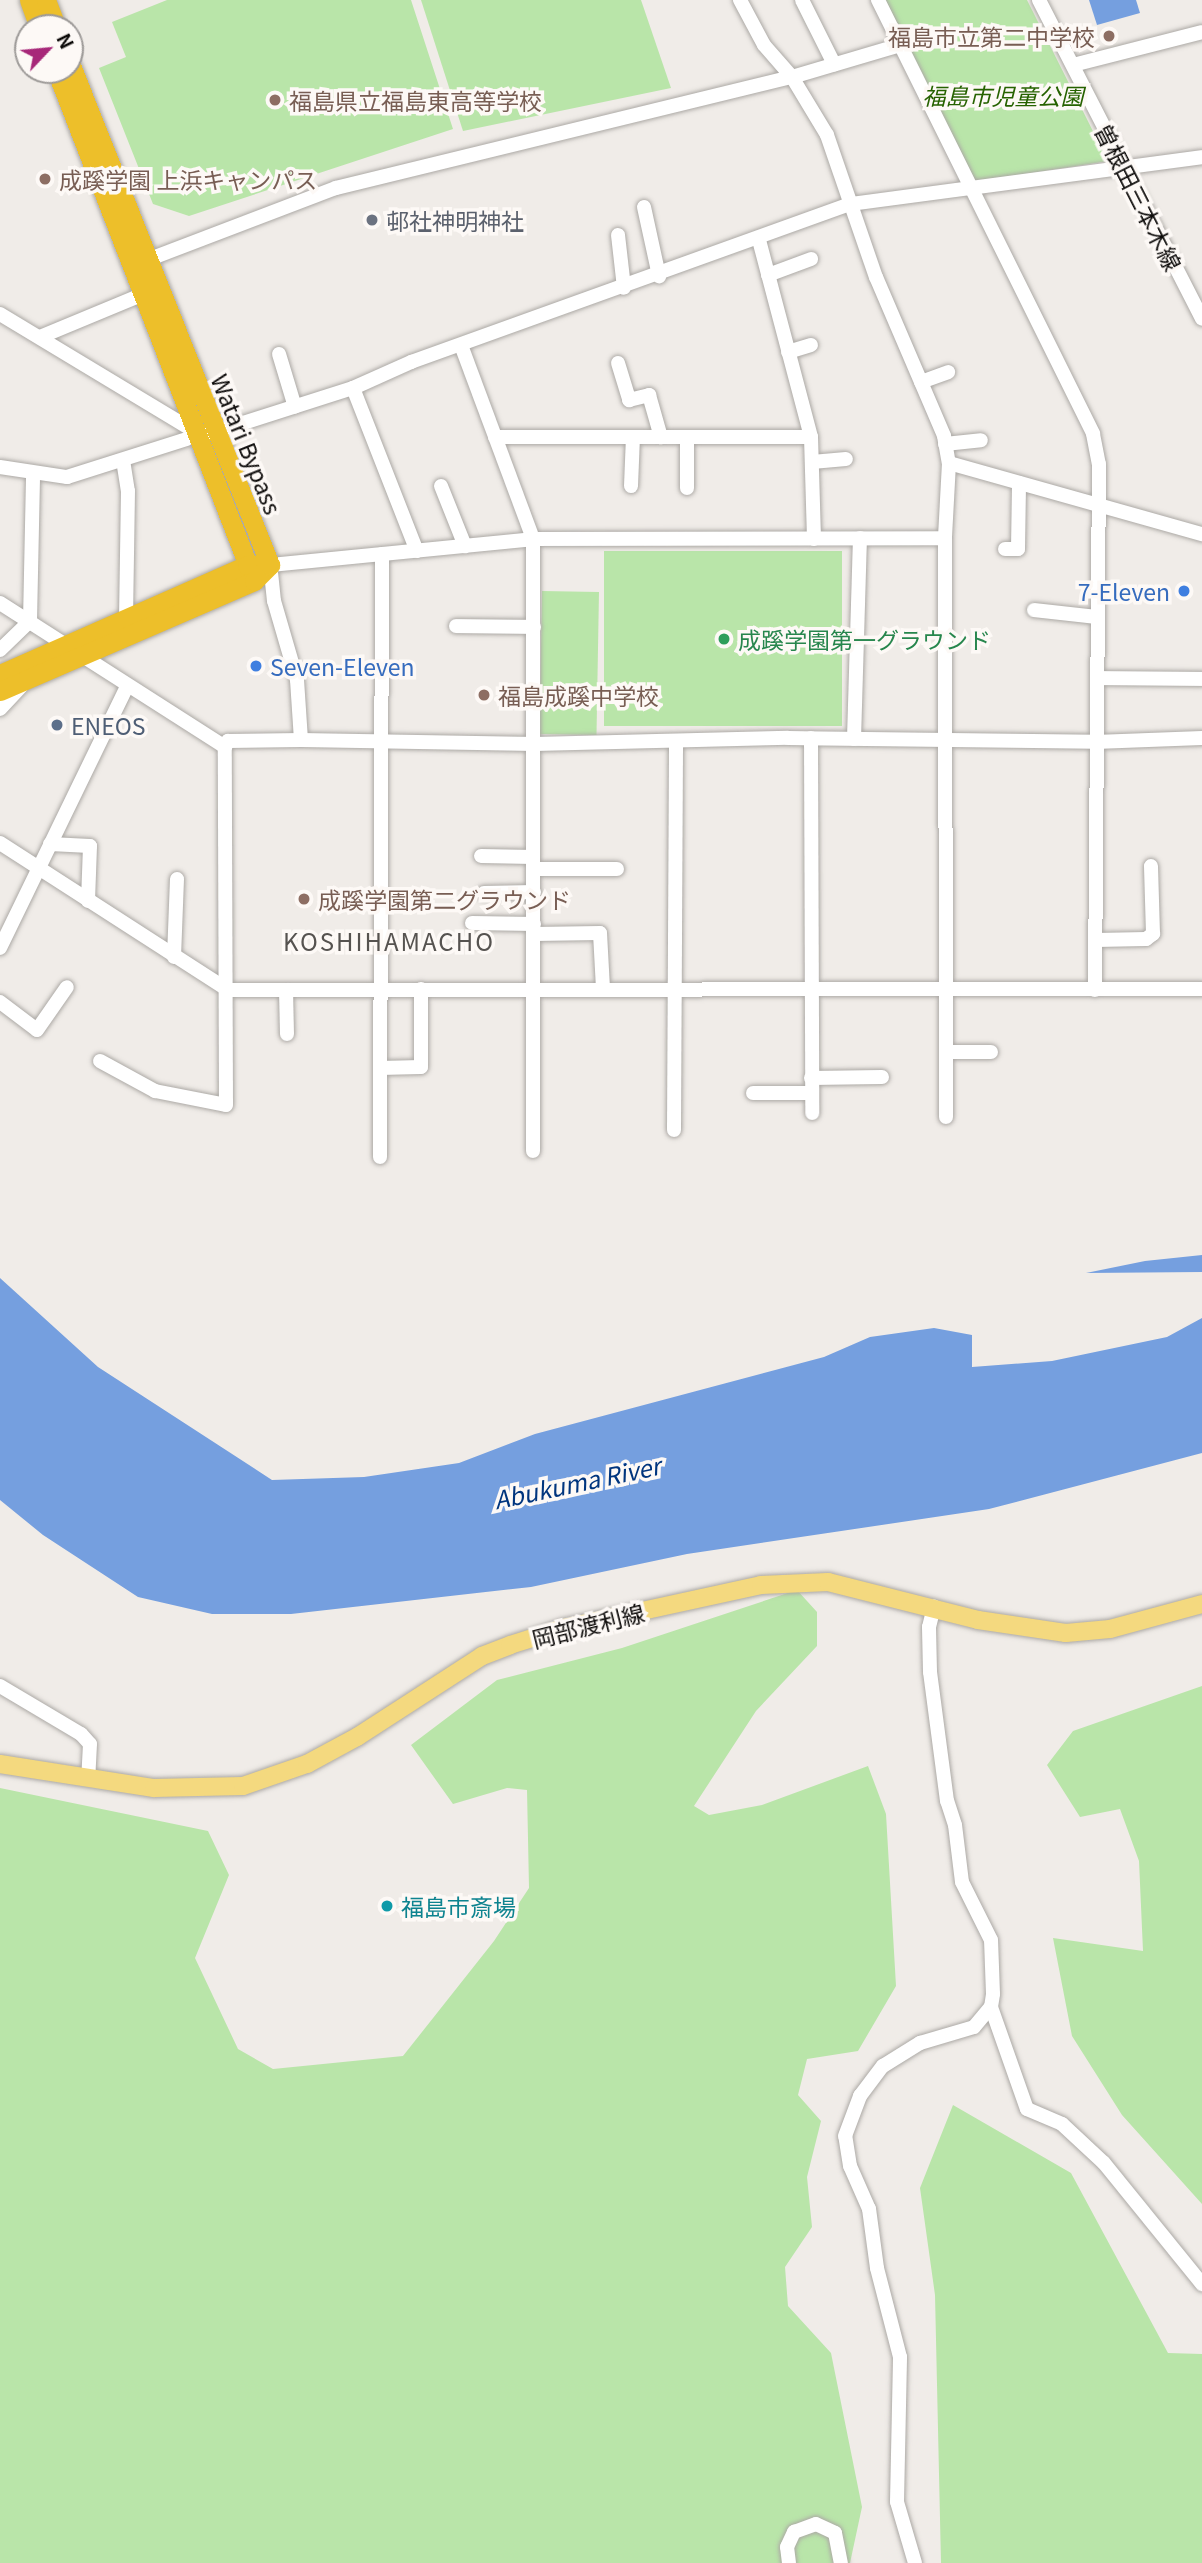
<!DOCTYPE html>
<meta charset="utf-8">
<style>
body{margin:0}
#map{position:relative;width:1202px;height:2563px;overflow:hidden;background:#f0ece8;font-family:Georgia,"Noto Sans JP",serif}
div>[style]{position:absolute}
.green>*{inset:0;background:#b9e5a9;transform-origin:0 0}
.water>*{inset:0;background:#759fdf}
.roads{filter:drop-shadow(0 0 2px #aca9a5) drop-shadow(0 0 2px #aca9a5)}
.minor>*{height:14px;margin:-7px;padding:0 7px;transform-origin:7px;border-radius:7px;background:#fff}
.major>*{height:18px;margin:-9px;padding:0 9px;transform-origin:9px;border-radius:9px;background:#f4d97f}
.highway>*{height:19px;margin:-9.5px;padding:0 9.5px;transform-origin:9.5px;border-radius:9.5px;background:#edbf2a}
.dots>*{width:19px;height:19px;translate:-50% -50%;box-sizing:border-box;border:4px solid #fdf9f6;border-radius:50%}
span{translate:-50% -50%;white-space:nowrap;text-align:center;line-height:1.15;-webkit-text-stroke:7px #fdf9f6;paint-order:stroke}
.education-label{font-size:23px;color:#785e54}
.right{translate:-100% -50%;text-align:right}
.left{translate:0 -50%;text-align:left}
.park-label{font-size:23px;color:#266200;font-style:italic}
.street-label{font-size:23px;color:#0d0b0a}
.worship-label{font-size:23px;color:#5b616d}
.shop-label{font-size:23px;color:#366cbe}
.leisure-label{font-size:23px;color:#27864d}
.service-label{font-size:23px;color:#4e5e75}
.culture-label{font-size:23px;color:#0d838f}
.neighbourhood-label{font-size:24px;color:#565350;letter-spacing:2px}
.water-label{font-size:24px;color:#00357e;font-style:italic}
.north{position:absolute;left:14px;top:14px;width:70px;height:70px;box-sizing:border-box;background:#fdf9f6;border:2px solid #9d9a98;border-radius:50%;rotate:64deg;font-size:19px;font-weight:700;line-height:28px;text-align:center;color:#0d0b0a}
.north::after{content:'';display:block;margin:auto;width:24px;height:32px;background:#a72879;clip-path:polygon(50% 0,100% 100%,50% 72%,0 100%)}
</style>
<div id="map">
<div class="green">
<i style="clip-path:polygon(167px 0,411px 0,453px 129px,189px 216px,153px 204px,99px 68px,126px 57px,112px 22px)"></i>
<i style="clip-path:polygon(421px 0,641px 0,671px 88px,463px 131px)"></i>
<i style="clip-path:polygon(884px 0,1027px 0,1108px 161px,974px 182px)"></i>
<i style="left:604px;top:551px;width:238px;height:175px"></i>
<i style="left:542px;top:591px;width:57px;height:143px;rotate:1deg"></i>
<i style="clip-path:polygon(797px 1590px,817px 1612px,817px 1646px,756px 1711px,694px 1806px,709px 1815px,762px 1805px,868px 1766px,886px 1814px,896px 1986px,858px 2051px,807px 2059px,798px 2095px,821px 2121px,807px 2177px,812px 2227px,785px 2267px,788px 2306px,831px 2353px,862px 2507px,850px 2563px,0 2563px,0 1788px,208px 1831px,229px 1875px,195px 1958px,238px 2049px,273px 2069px,403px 2056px,494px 1941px,529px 1888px,527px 1790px,507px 1788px,453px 1804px,411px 1745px,497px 1680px,622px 1648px)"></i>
<i style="clip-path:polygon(1202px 1686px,1202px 2204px,1122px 2115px,1072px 2036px,1053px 1938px,1143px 1951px,1139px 1861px,1120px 1809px,1080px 1817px,1047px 1765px,1073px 1731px)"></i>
<i style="clip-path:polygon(953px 2105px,1071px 2173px,1168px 2353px,1202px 2354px,1202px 2563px,941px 2563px,935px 2295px,920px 2188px)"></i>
</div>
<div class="water">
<i style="clip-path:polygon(1089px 0,1136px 0,1140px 13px,1097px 25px)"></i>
<i style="clip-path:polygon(1202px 1255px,1202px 1272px,1086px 1273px,1145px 1261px)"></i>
<i style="clip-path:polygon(0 1278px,98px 1367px,272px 1480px,364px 1477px,459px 1463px,535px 1434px,824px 1357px,870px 1337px,934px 1328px,972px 1335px,972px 1367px,1052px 1361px,1167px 1337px,1202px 1318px,1202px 1453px,989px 1509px,687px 1554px,531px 1587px,291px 1614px,212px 1614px,138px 1597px,43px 1535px,0 1500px)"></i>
</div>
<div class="roads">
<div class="minor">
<i style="left:740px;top:0;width:51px;rotate:61.9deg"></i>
<i style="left:764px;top:45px;width:43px;rotate:48.8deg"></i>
<i style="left:792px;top:77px;width:68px;rotate:58.9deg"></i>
<i style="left:827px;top:135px;width:150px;rotate:71deg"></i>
<i style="left:876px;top:277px;width:173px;rotate:66.8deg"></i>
<i style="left:944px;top:436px;width:27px;rotate:80deg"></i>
<i style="left:949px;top:463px;width:75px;rotate:93.1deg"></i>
<i style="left:945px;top:538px;width:579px;rotate:89.9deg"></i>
<i style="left:802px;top:0;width:72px;rotate:63.4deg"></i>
<i style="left:878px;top:0;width:484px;rotate:63.6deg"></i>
<i style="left:1093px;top:434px;width:31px;rotate:79deg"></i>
<i style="left:1099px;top:464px;width:526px;rotate:90.44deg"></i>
<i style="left:1039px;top:0;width:358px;rotate:62.9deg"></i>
<i style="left:1073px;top:65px;width:133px;rotate:-14.3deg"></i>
<i style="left:644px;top:207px;width:71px;rotate:77.7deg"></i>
<i style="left:618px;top:235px;width:53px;rotate:83.5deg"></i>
<i style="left:759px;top:240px;width:204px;rotate:75.2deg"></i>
<i style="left:811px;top:437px;width:102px;rotate:88.3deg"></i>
<i style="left:147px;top:260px;width:202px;rotate:-20.9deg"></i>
<i style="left:336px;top:188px;width:469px;rotate:-13.7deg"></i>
<i style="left:792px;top:77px;width:113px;rotate:-16.5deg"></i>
<i style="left:768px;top:275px;width:46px;rotate:-20.4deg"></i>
<i style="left:0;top:314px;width:230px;rotate:31.1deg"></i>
<i style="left:197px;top:433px;width:18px;rotate:-3deg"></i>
<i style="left:215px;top:432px;width:145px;rotate:-17.7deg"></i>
<i style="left:353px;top:388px;width:64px;rotate:-24.1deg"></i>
<i style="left:411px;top:362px;width:468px;rotate:-19.8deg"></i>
<i style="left:851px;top:204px;width:354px;rotate:-7.6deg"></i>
<i style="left:40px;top:337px;width:120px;rotate:-22.5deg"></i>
<i style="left:461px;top:345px;width:207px;rotate:69.6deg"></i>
<i style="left:533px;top:539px;width:612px;rotate:90deg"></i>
<i style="left:788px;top:352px;width:24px;rotate:-17deg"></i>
<i style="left:279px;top:354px;width:55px;rotate:73.2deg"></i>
<i style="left:618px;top:363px;width:39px;rotate:73deg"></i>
<i style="left:629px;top:400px;width:21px;rotate:-14deg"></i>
<i style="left:649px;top:395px;width:44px;rotate:74.1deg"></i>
<i style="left:921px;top:382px;width:29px;rotate:-20deg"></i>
<i style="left:353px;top:388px;width:175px;rotate:68.6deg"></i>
<i style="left:495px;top:437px;width:316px"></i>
<i style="left:945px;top:444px;width:36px;rotate:-6deg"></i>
<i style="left:123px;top:460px;width:31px;rotate:81deg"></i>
<i style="left:128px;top:491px;width:129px;rotate:90.9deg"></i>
<i style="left:812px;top:462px;width:34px;rotate:-5deg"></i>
<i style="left:949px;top:463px;width:263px;rotate:15.7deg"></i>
<i style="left:0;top:467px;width:68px;rotate:8.5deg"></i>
<i style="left:67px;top:477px;width:126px;rotate:-17.6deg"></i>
<i style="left:441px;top:486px;width:65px;rotate:68.2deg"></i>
<i style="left:631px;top:486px;width:49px;rotate:-87.7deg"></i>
<i style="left:687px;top:488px;width:51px;rotate:-90deg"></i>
<i style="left:1005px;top:549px;width:13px"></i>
<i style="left:1018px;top:549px;width:66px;rotate:-89.1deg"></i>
<i style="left:0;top:603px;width:267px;rotate:32.6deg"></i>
<i style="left:1034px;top:610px;width:63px;rotate:6.3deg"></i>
<i style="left:456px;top:626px;width:78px;rotate:0.7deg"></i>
<i style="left:0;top:650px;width:42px;rotate:-44deg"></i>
<i style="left:30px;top:621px;width:146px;rotate:-88.8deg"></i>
<i style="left:1097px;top:678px;width:105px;rotate:0.5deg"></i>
<i style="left:0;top:709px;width:35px;rotate:-47deg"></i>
<i style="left:811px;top:738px;width:375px;rotate:89.8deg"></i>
<i style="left:854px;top:739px;width:201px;rotate:-88.3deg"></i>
<i style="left:301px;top:740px;width:60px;rotate:-93.8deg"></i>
<i style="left:297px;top:680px;width:82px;rotate:-106.2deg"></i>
<i style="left:274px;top:601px;width:36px;rotate:-96deg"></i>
<i style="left:270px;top:565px;width:264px;rotate:-5.6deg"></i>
<i style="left:533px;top:539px;width:412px;rotate:-0.1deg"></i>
<i style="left:225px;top:747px;width:7px;rotate:-63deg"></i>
<i style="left:228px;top:741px;width:73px;rotate:-0.8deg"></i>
<i style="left:301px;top:740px;width:234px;rotate:1deg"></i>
<i style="left:535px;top:744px;width:253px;rotate:-1.4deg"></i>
<i style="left:788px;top:738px;width:307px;rotate:0.7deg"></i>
<i style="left:1095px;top:742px;width:107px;rotate:-2.1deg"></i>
<i style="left:0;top:843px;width:271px;rotate:32.8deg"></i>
<i style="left:228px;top:990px;width:974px;rotate:-0.06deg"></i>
<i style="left:50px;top:844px;width:40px;rotate:2.9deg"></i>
<i style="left:90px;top:846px;width:55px;rotate:92.1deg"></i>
<i style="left:481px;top:856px;width:52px;rotate:1.1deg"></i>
<i style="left:533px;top:869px;width:84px"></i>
<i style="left:484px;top:893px;width:50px;rotate:-1.1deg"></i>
<i style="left:472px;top:923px;width:62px;rotate:0.9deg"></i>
<i style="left:534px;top:934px;width:66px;rotate:-0.9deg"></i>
<i style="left:600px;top:933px;width:56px;rotate:86.9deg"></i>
<i style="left:1096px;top:940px;width:50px;rotate:-1.1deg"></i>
<i style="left:1146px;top:939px;width:9px;rotate:-36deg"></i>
<i style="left:1153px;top:934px;width:68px;rotate:-91.7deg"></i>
<i style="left:0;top:948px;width:291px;rotate:-64.1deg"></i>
<i style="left:174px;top:957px;width:78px;rotate:-87.8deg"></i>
<i style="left:286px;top:990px;width:44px;rotate:88.7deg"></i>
<i style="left:0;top:1002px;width:46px;rotate:37.1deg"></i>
<i style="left:37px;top:1030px;width:52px;rotate:-55.1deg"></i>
<i style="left:946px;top:1052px;width:45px"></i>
<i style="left:100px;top:1061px;width:63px;rotate:28.6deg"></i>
<i style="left:155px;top:1091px;width:72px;rotate:11.2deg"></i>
<i style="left:226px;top:1105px;width:358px;rotate:-90.2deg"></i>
<i style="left:380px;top:1068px;width:41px;rotate:-1.4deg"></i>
<i style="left:421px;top:1067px;width:78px;rotate:-90deg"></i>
<i style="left:811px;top:1078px;width:71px;rotate:-0.8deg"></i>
<i style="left:753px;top:1093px;width:58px"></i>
<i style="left:674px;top:1130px;width:387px;rotate:-89.7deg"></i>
<i style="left:380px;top:1157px;width:603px;rotate:-89.81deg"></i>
<i style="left:0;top:1686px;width:94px;rotate:30.7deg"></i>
<i style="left:81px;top:1734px;width:13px;rotate:48deg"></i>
<i style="left:90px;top:1744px;width:35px;rotate:93deg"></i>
<i style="left:991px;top:2007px;width:108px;rotate:70.6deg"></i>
<i style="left:1027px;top:2109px;width:38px;rotate:23deg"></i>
<i style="left:1062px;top:2124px;width:57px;rotate:42.9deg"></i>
<i style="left:1104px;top:2163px;width:156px;rotate:51deg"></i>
<i style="left:789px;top:2563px;width:16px;rotate:-97deg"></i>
<i style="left:787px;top:2547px;width:17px;rotate:-65deg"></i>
<i style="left:794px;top:2532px;width:23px;rotate:-20deg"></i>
<i style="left:816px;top:2524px;width:21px;rotate:25deg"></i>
<i style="left:835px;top:2533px;width:31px;rotate:79deg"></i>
<i style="left:915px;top:2563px;width:64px;rotate:-106.4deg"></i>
<i style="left:897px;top:2502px;width:145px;rotate:-88.8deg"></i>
<i style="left:900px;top:2357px;width:92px;rotate:-104.5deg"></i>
<i style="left:877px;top:2268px;width:60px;rotate:-97.7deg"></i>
<i style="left:869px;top:2209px;width:47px;rotate:-113.8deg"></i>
<i style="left:850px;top:2166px;width:30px;rotate:-99deg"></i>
<i style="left:845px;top:2136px;width:43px;rotate:-69.4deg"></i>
<i style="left:860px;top:2096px;width:38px;rotate:-53deg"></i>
<i style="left:883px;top:2066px;width:44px;rotate:-31.9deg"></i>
<i style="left:920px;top:2043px;width:56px;rotate:-16.5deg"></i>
<i style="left:974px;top:2027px;width:26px;rotate:-50deg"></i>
<i style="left:991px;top:2007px;width:13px;rotate:-81deg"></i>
<i style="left:993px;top:1994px;width:54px;rotate:-92.1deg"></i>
<i style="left:991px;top:1940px;width:65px;rotate:-116.6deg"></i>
<i style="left:962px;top:1882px;width:57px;rotate:-97deg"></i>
<i style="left:955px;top:1825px;width:25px;rotate:-108deg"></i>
<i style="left:947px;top:1801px;width:130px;rotate:-97.5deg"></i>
<i style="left:930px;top:1672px;width:45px;rotate:-91.3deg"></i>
<i style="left:929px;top:1627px;width:21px;rotate:-76deg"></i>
</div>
<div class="major">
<i style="left:0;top:1764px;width:156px;rotate:8.9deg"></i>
<i style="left:154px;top:1788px;width:89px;rotate:-1.3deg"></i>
<i style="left:243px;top:1786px;width:68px;rotate:-19deg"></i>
<i style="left:307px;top:1764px;width:57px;rotate:-28.4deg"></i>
<i style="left:357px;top:1737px;width:149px;rotate:-32.9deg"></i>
<i style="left:482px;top:1656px;width:30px;rotate:-21deg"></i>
<i style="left:510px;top:1645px;width:57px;rotate:-17.5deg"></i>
<i style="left:564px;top:1628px;width:202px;rotate:-12.3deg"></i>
<i style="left:761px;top:1585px;width:67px;rotate:-2.6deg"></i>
<i style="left:828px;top:1582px;width:155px;rotate:14.2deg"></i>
<i style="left:978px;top:1620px;width:89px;rotate:8.4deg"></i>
<i style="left:1066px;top:1633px;width:44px;rotate:-5.2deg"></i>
<i style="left:1110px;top:1629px;width:95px;rotate:-15.2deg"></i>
</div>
<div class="highway">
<i style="left:29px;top:0;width:30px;rotate:70deg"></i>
<i style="left:46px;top:0;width:30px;rotate:69deg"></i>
<i style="left:56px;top:70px;width:548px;rotate:68.82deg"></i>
<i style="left:0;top:674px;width:270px;rotate:-23.8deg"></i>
<i style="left:247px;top:565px;width:13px"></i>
<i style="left:0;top:691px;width:277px;rotate:-23.4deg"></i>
<i style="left:254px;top:581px;width:23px;rotate:-45deg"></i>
<i style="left:270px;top:565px;width:540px;rotate:-111.72deg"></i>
</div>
</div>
<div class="dots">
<i style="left:1109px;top:36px;background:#8d6e63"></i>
<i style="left:275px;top:100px;background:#8d6e63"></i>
<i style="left:45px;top:179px;background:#8d6e63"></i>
<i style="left:372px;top:220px;background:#6b7280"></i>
<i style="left:1184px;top:591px;background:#3f7fe0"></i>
<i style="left:724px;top:639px;background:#2e9e5b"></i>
<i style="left:256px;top:666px;background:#3f7fe0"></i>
<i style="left:484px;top:695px;background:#8d6e63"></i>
<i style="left:57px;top:725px;background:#5c6f8a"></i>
<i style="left:304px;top:899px;background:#8d6e63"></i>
<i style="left:387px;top:1906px;background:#0f9aa8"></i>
</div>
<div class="education-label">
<span class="right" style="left:1095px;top:36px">福島市立第二中学校</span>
<span class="left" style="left:289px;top:100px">福島県立福島東高等学校</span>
<span class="left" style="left:59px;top:179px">成蹊学園 上浜キャンパス</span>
<span class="left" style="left:498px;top:695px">福島成蹊中学校</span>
<span class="left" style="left:318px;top:899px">成蹊学園第二グラウンド</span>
</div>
<div class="park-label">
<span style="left:1003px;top:95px">福島市児童公園</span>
</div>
<div class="street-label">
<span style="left:1139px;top:197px;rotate:63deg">曽根田三本木線</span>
<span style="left:247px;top:444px;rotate:68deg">Watari Bypass</span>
<span style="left:588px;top:1625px;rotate:-14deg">岡部渡利線</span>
</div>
<div class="worship-label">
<span class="left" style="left:386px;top:220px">邨社神明神社</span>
</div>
<div class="shop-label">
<span class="right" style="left:1170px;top:591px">7-Eleven</span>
<span class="left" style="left:270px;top:666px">Seven-Eleven</span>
</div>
<div class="leisure-label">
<span class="left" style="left:738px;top:639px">成蹊学園第一グラウンド</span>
</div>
<div class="service-label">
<span class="left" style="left:71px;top:725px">ENEOS</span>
</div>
<div class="culture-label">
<span class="left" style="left:401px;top:1906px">福島市斎場</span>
</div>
<div class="neighbourhood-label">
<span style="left:389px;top:941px">KOSHIHAMACHO</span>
</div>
<div class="water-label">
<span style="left:577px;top:1482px;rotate:-12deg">Abukuma River</span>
</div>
<div class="north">N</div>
</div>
